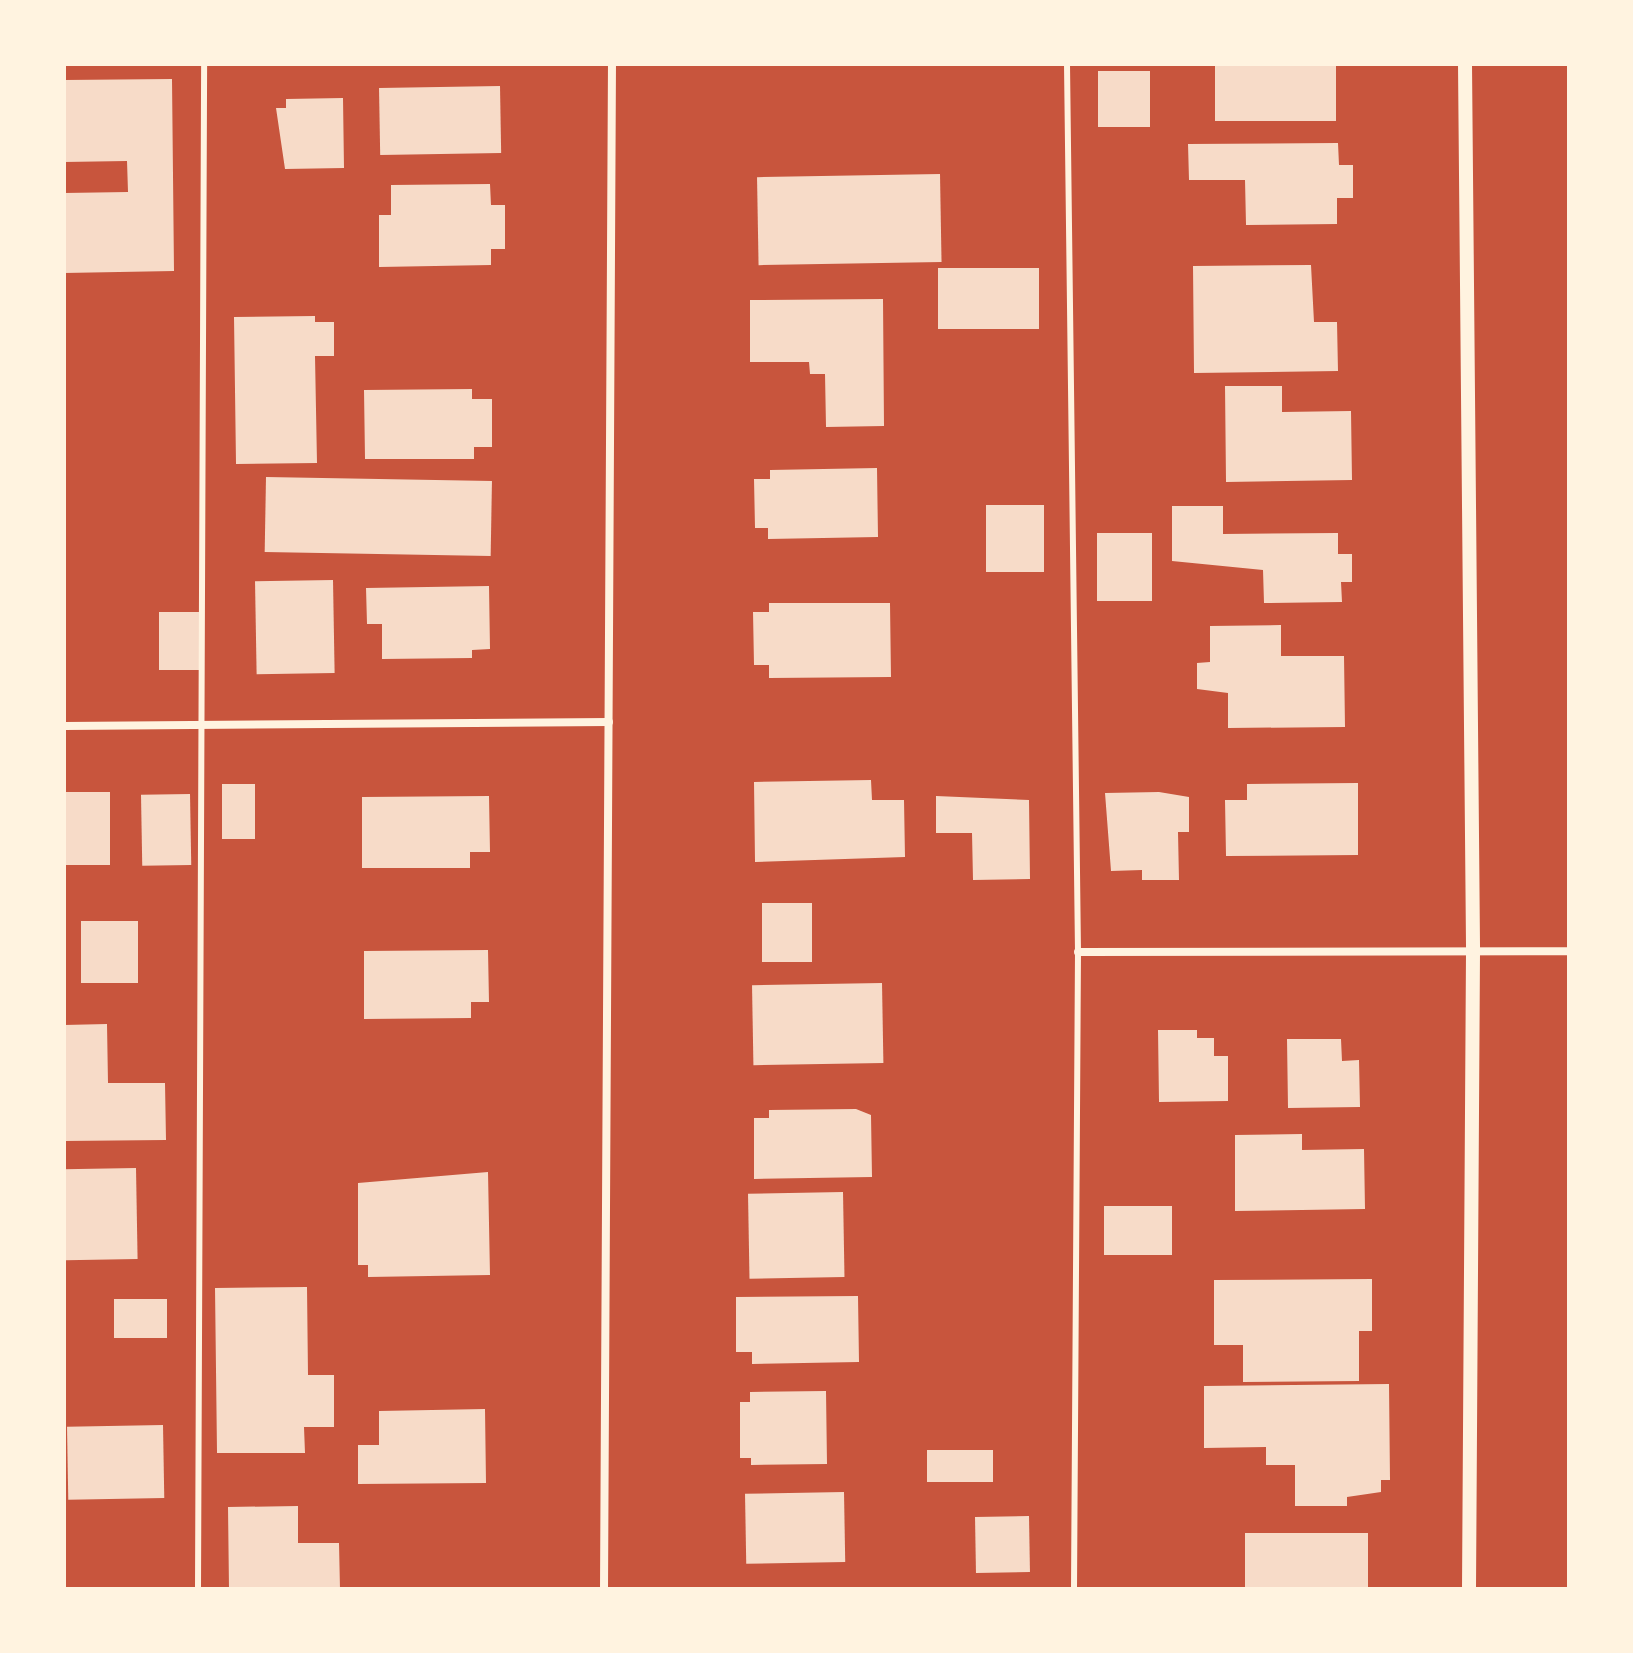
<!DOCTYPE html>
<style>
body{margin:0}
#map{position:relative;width:1633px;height:1653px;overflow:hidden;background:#c8553d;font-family:"Noto Serif",serif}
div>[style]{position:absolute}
.building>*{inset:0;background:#f7dbc8;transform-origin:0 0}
.service>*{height:6px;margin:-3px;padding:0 3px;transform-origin:3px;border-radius:3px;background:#fff3e0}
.minor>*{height:8px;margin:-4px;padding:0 4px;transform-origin:4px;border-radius:4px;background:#fff3e0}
.tertiary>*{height:14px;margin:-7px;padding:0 7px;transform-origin:7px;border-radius:7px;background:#fff3e0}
span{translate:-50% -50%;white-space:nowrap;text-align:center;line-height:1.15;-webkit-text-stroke:8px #fff3e0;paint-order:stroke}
.frame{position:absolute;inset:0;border:66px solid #fff3e0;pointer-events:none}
</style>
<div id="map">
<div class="building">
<i style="left:1215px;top:64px;width:121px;height:57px"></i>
<i style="left:1098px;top:71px;width:52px;height:56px"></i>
<i style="clip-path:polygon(172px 79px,174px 271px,64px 273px,64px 193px,128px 192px,127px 161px,64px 162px,64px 80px)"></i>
<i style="left:500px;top:86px;width:67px;height:121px;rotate:89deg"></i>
<i style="clip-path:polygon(343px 98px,344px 168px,285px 169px,276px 108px,286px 108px,286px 99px)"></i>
<i style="clip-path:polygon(1338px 143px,1339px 165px,1353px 165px,1353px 198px,1337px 198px,1337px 224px,1246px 225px,1245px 180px,1189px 180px,1188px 144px)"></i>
<i style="left:940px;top:174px;width:88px;height:183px;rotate:89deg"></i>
<i style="clip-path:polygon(490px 184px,491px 205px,505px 205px,505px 249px,491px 249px,491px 265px,379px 267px,379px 215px,391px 215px,391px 185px)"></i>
<i style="clip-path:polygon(1311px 265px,1314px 322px,1337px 322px,1338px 371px,1194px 373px,1193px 266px)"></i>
<i style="left:1039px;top:268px;width:61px;height:101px;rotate:90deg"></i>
<i style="clip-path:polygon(883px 299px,884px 426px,826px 427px,825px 374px,810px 374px,809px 362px,750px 362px,750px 300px)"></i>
<i style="clip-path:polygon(315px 316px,315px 322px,334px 322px,334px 356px,315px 356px,317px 463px,236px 464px,234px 317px)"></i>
<i style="clip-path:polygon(1225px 386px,1282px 386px,1282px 412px,1351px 411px,1352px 480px,1226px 482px)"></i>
<i style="clip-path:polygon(472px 389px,472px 399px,492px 399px,492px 447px,474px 447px,474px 459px,365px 459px,364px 390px)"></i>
<i style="clip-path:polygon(877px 468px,878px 537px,768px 539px,768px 528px,755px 528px,754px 479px,770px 479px,770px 470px)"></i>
<i style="left:266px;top:477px;width:226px;height:75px;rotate:1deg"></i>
<i style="left:986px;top:505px;width:58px;height:67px"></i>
<i style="clip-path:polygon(1172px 506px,1223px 506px,1223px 534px,1338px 533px,1338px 554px,1352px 554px,1352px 582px,1341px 582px,1342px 602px,1264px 603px,1263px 570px,1172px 561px)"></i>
<i style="left:1152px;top:533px;width:68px;height:55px;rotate:90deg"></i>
<i style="left:333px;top:580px;width:93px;height:78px;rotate:89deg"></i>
<i style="clip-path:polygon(489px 586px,490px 649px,472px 650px,472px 658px,382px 659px,382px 624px,367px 624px,366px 588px)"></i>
<i style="clip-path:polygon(769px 603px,890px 603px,891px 677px,769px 678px,769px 665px,754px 665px,753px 612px,769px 612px)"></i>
<i style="left:159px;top:612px;width:41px;height:58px"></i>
<i style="clip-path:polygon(1281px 625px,1281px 656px,1344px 656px,1345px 727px,1228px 728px,1228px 693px,1197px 689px,1197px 663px,1210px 662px,1210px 626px)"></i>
<i style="clip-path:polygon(871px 780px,872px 800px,904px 800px,905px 857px,755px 862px,754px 782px)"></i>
<i style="clip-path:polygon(1358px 783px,1358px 855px,1226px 856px,1225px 800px,1247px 800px,1247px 784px)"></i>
<i style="left:222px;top:784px;width:33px;height:55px"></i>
<i style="left:110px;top:792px;width:73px;height:46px;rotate:90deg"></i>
<i style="clip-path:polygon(1159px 792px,1189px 797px,1189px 832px,1178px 832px,1179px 880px,1142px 880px,1142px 870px,1111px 871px,1105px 793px)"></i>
<i style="left:190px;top:794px;width:71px;height:49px;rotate:89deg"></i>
<i style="clip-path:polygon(489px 796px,490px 852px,470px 852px,470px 868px,362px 868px,362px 797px)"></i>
<i style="clip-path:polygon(936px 796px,1029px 800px,1030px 879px,973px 880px,972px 833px,936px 833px)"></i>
<i style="left:762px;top:903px;width:50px;height:59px"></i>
<i style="left:138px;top:921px;width:62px;height:57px;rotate:90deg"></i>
<i style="clip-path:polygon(488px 950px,489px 1002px,471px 1002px,471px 1018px,364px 1019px,364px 951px)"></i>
<i style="left:882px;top:983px;width:80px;height:130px;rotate:89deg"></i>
<i style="clip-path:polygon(107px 1024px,108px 1083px,165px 1083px,166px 1140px,64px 1141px,64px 1025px)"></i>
<i style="clip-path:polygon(1158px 1030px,1197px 1030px,1197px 1038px,1214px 1038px,1214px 1056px,1228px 1056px,1228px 1101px,1159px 1102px)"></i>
<i style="clip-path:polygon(1287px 1039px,1341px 1039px,1342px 1061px,1359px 1060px,1360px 1107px,1288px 1108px)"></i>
<i style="clip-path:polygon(856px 1109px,871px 1115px,872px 1177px,754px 1179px,754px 1118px,769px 1118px,769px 1110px)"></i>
<i style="clip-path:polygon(1302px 1134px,1302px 1150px,1364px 1149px,1365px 1209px,1235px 1211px,1235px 1135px)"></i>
<i style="left:136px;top:1168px;width:91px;height:72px;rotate:89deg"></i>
<i style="clip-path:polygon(488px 1172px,490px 1275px,368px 1277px,368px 1265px,358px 1265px,358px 1183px)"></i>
<i style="left:843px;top:1192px;width:85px;height:95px;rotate:89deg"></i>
<i style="left:1104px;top:1206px;width:68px;height:49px"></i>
<i style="clip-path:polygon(1372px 1279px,1372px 1331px,1359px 1331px,1359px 1381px,1243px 1382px,1243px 1345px,1214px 1345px,1214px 1280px)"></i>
<i style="clip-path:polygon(307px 1287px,308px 1375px,334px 1375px,334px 1427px,304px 1427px,305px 1453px,217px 1453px,215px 1288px)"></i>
<i style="clip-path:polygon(858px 1296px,859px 1362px,752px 1364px,752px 1352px,736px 1352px,736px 1297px)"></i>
<i style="left:167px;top:1299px;width:39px;height:53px;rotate:90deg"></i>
<i style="clip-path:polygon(1389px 1384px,1390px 1480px,1381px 1480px,1381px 1492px,1347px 1497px,1347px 1506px,1295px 1506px,1295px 1465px,1266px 1465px,1266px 1447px,1204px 1448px,1204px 1386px)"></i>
<i style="clip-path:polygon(826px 1391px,827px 1464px,751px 1465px,751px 1458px,740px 1458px,740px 1402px,750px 1402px,750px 1392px)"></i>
<i style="clip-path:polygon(485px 1409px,486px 1483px,358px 1484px,358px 1445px,379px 1445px,379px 1411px)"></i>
<i style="left:163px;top:1425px;width:73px;height:96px;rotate:89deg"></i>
<i style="left:927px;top:1450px;width:66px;height:32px"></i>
<i style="left:844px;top:1492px;width:70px;height:99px;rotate:89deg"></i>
<i style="clip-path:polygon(298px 1506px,298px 1543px,339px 1543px,340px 1589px,229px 1589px,228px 1507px)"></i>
<i style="left:1029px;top:1516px;width:56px;height:54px;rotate:89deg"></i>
<i style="left:1245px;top:1533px;width:123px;height:56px"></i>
</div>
<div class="service">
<i style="left:1067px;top:64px;width:888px;rotate:89.29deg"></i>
<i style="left:1078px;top:952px;width:637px;rotate:90.36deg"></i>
<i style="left:198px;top:1589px;width:1525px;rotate:-89.77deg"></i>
</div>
<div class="minor">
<i style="left:64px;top:726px;width:545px;rotate:-0.42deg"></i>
<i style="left:1078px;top:952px;width:491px;rotate:-0.1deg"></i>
<i style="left:604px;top:1589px;width:1525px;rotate:-89.7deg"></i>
</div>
<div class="tertiary">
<i style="left:1465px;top:64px;width:889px;rotate:89.48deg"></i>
<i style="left:1473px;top:953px;width:636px;rotate:90.36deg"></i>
</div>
<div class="frame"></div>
</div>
